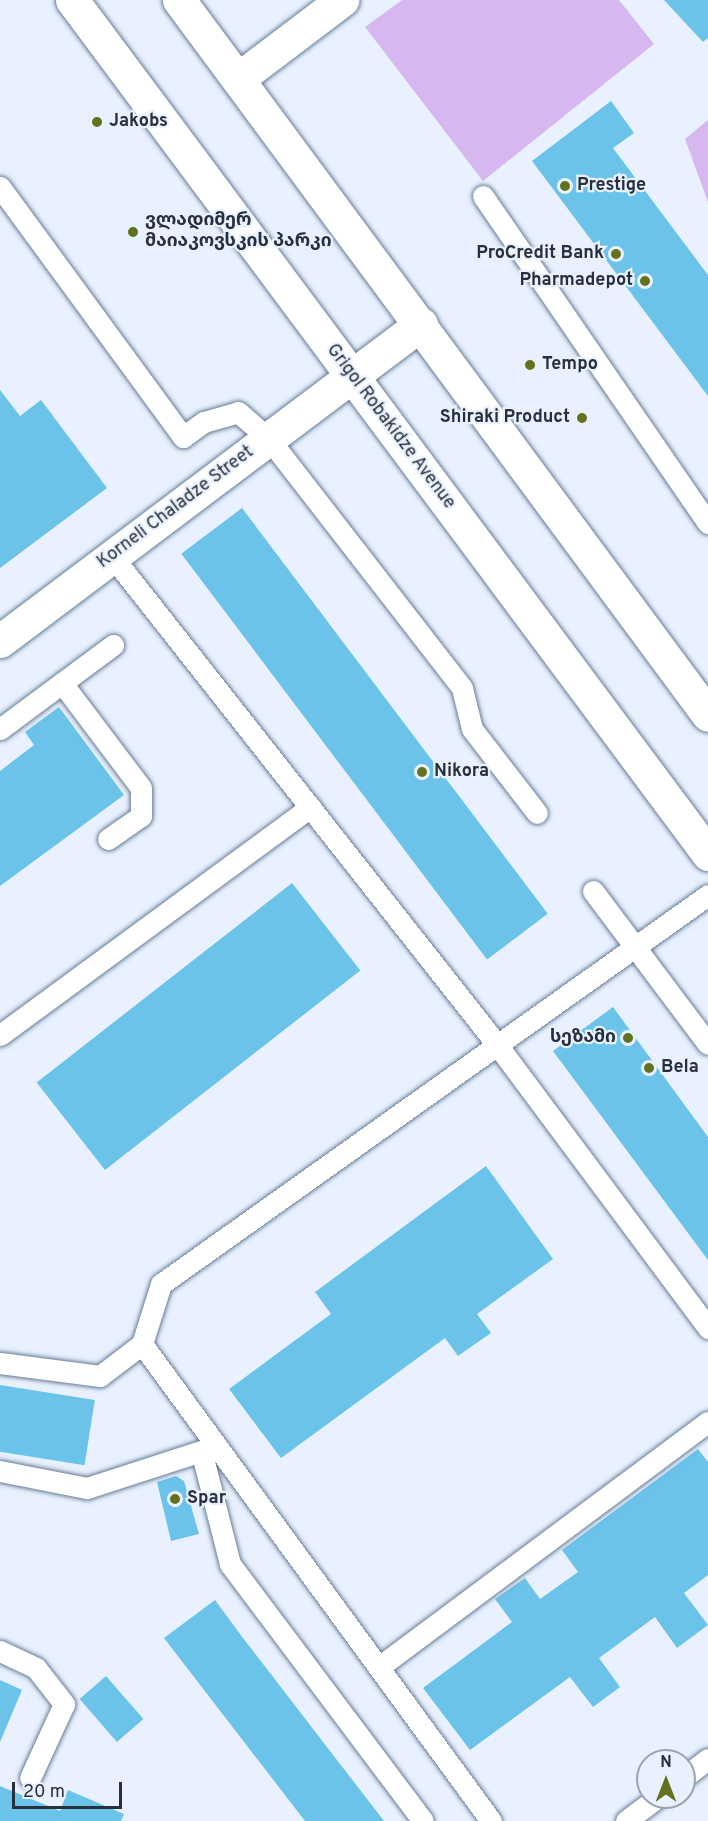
<!DOCTYPE html>
<meta charset="utf-8">
<style>
body{margin:0}
#map{position:relative;width:708px;height:1821px;overflow:hidden;background:#e8f1fd;font-family:Overpass,"Noto Sans Georgian",sans-serif}
div>[style]{position:absolute}
.green>*{inset:0;background:#d7b7f0}
.building>*{inset:0;background:#6bc3e9;transform-origin:0 0}
.roads{filter:drop-shadow(0 0 2px #677b96) drop-shadow(0 0 2px #677b96)}
.lane>*{height:21px;margin:-10.5px;padding:0 10.5px;transform-origin:10.5px;border-radius:10.5px;background:#fff}
.street>*{height:33px;margin:-16.5px;padding:0 16.5px;transform-origin:16.5px;border-radius:16.5px;background:#fff}
.primary>*{height:33px;margin:-16.5px;padding:0 16.5px;transform-origin:16.5px;border-radius:16.5px;background:#fff}
.dots>*{width:16px;height:16px;translate:-50% -50%;box-sizing:border-box;border:3px solid #e8f1fd;border-radius:50%}
span{translate:-50% -50%;white-space:nowrap;text-align:center;line-height:1.15;-webkit-text-stroke:4.5px #e8f1fd;paint-order:stroke}
.poi-label{font-size:18px;color:#27303b;font-weight:700}
.left{translate:0 -50%;text-align:left}
.right{translate:-100% -50%;text-align:right}
.street-label{font-size:18px;color:#27303b}
.north{position:absolute;left:636px;top:1749px;width:60px;height:60px;box-sizing:border-box;background:#e8f1fd;border:2px solid #9ba4af;border-radius:50%;rotate:0deg;font-size:16px;font-weight:700;line-height:24px;text-align:center;color:#27303b}
.north::after{content:'';display:block;margin:auto;width:21px;height:27px;background:#65721d;clip-path:polygon(50% 0,100% 100%,50% 72%,0 100%)}
.scale{position:absolute;left:12px;top:1782px;width:110px;height:27px;box-sizing:border-box;border:3px solid #27303b;border-top:0;padding-left:8px;font-size:18px;line-height:21px;white-space:nowrap;color:#27303b;-webkit-text-stroke:4px #e8f1fd;paint-order:stroke}
</style>
<div id="map">
<div class="green">
<i style="clip-path:polygon(402px 0,619px 0,654px 44px,483px 181px,365px 27px)"></i>
<i style="clip-path:polygon(708px 120px,708px 202px,685px 139px)"></i>
</div>
<div class="building">
<i style="clip-path:polygon(664px 0,708px 0,708px 38px,703px 42px)"></i>
<i style="clip-path:polygon(611px 101px,634px 133px,613px 148px,708px 275px,708px 396px,532px 161px)"></i>
<i style="clip-path:polygon(0 390px,20px 416px,41px 400px,107px 488px,0 568px)"></i>
<i style="left:242px;top:508px;width:508px;height:76px;rotate:53deg"></i>
<i style="clip-path:polygon(59px 707px,124px 795px,0 886px,0 771px,34px 745px,25px 732px)"></i>
<i style="left:292px;top:883px;width:111px;height:324px;rotate:52deg"></i>
<i style="clip-path:polygon(613px 1007px,708px 1137px,708px 1260px,553px 1051px)"></i>
<i style="clip-path:polygon(486px 1166px,553px 1259px,477px 1314px,491px 1333px,458px 1356px,445px 1338px,281px 1458px,229px 1389px,331px 1314px,315px 1292px)"></i>
<i style="left:0;top:1385px;width:96px;height:66px;rotate:9deg"></i>
<i style="clip-path:polygon(698px 1449px,708px 1462px,708px 1575px,684px 1593px,708px 1625px,677px 1648px,655px 1617px,599px 1658px,620px 1687px,593px 1707px,570px 1677px,470px 1750px,423px 1688px,512px 1622px,495px 1599px,525px 1578px,540px 1599px,578px 1572px,562px 1550px)"></i>
<i style="clip-path:polygon(176px 1476px,184px 1481px,199px 1534px,171px 1541px,157px 1482px)"></i>
<i style="clip-path:polygon(215px 1600px,243px 1638px,384px 1821px,305px 1821px,164px 1638px)"></i>
<i style="left:106px;top:1676px;width:57px;height:35px;rotate:49deg"></i>
<i style="clip-path:polygon(0 1680px,22px 1690px,0 1742px)"></i>
<i style="clip-path:polygon(0 1786px,60px 1811px,68px 1790px,124px 1814px,121px 1821px,0 1821px)"></i>
</div>
<div class="roads">
<div class="lane">
<i style="left:0;top:187px;width:310px;rotate:53.8deg"></i>
<i style="left:183px;top:437px;width:26px;rotate:-36deg"></i>
<i style="left:204px;top:422px;width:35px;rotate:-16deg"></i>
<i style="left:238px;top:412px;width:41px;rotate:41.1deg"></i>
<i style="left:269px;top:439px;width:315px;rotate:52.2deg"></i>
<i style="left:462px;top:688px;width:42px;rotate:76.3deg"></i>
<i style="left:472px;top:729px;width:106px;rotate:52.3deg"></i>
<i style="left:483px;top:196px;width:397px;rotate:55.5deg"></i>
<i style="left:112px;top:556px;width:619px;rotate:51.76deg"></i>
<i style="left:495px;top:1042px;width:357px;rotate:53.3deg"></i>
<i style="left:62px;top:683px;width:131px;rotate:53deg"></i>
<i style="left:141px;top:788px;width:28px;rotate:90deg"></i>
<i style="left:141px;top:816px;width:40px;rotate:145.1deg"></i>
<i style="left:0;top:729px;width:141px;rotate:-36.6deg"></i>
<i style="left:593px;top:891px;width:191px;rotate:53.1deg"></i>
<i style="left:0;top:1035px;width:385px;rotate:-36.3deg"></i>
<i style="left:0;top:1363px;width:101px;rotate:7.4deg"></i>
<i style="left:100px;top:1376px;width:53px;rotate:-37.3deg"></i>
<i style="left:202px;top:1454px;width:114px;rotate:75.7deg"></i>
<i style="left:230px;top:1564px;width:321px;rotate:53.1deg"></i>
<i style="left:0;top:1471px;width:89px;rotate:11.1deg"></i>
<i style="left:87px;top:1488px;width:133px;rotate:-18deg"></i>
<i style="left:0;top:1651px;width:40px;rotate:25deg"></i>
<i style="left:36px;top:1668px;width:46px;rotate:52.1deg"></i>
<i style="left:64px;top:1704px;width:81px;rotate:114.7deg"></i>
<i style="left:379px;top:1667px;width:410px;rotate:-36.7deg"></i>
<i style="left:684px;top:1777px;width:30px;rotate:-37deg"></i>
<i style="left:491px;top:1821px;width:591px;rotate:-126.19deg"></i>
<i style="left:142px;top:1344px;width:63px;rotate:-72.4deg"></i>
<i style="left:161px;top:1284px;width:671px;rotate:-35.42deg"></i>
<i style="left:626px;top:1821px;width:40px;rotate:-37deg"></i>
</div>
<div class="street">
<i style="left:238px;top:79px;width:131px;rotate:-37.2deg"></i>
<i style="left:0;top:641px;width:527px;rotate:-36.98deg"></i>
</div>
<div class="primary">
<i style="left:72px;top:0;width:1065px;rotate:53.32deg"></i>
<i style="left:179px;top:0;width:889px;rotate:53.5deg"></i>
</div>
</div>
<div class="dots">
<i style="left:97px;top:122px;background:#65721d"></i>
<i style="left:565px;top:186px;background:#65721d"></i>
<i style="left:133px;top:232px;background:#65721d"></i>
<i style="left:616px;top:254px;background:#65721d"></i>
<i style="left:645px;top:281px;background:#65721d"></i>
<i style="left:530px;top:365px;background:#65721d"></i>
<i style="left:582px;top:418px;background:#65721d"></i>
<i style="left:422px;top:772px;background:#65721d"></i>
<i style="left:628px;top:1038px;background:#65721d"></i>
<i style="left:649px;top:1068px;background:#65721d"></i>
<i style="left:175px;top:1499px;background:#65721d"></i>
</div>
<div class="poi-label">
<span class="left" style="left:109px;top:122px">Jakobs</span>
<span class="left" style="left:577px;top:186px">Prestige</span>
<span class="left" style="left:145px;top:232px">ვლადიმერ<br>მაიაკოვსკის პარკი</span>
<span class="right" style="left:604px;top:254px">ProCredit Bank</span>
<span class="right" style="left:633px;top:281px">Pharmadepot</span>
<span class="left" style="left:542px;top:365px">Tempo</span>
<span class="right" style="left:570px;top:418px">Shiraki Product</span>
<span class="left" style="left:434px;top:772px">Nikora</span>
<span class="right" style="left:616px;top:1038px">სეზამი</span>
<span class="left" style="left:661px;top:1068px">Bela</span>
<span class="left" style="left:187px;top:1499px">Spar</span>
</div>
<div class="street-label">
<span style="left:390px;top:427px;rotate:53deg">Grigol Robakidze Avenue</span>
<span style="left:176px;top:508px;rotate:-37deg">Korneli Chaladze Street</span>
</div>
<div class="north">N</div>
<div class="scale">20 m</div>
</div>
